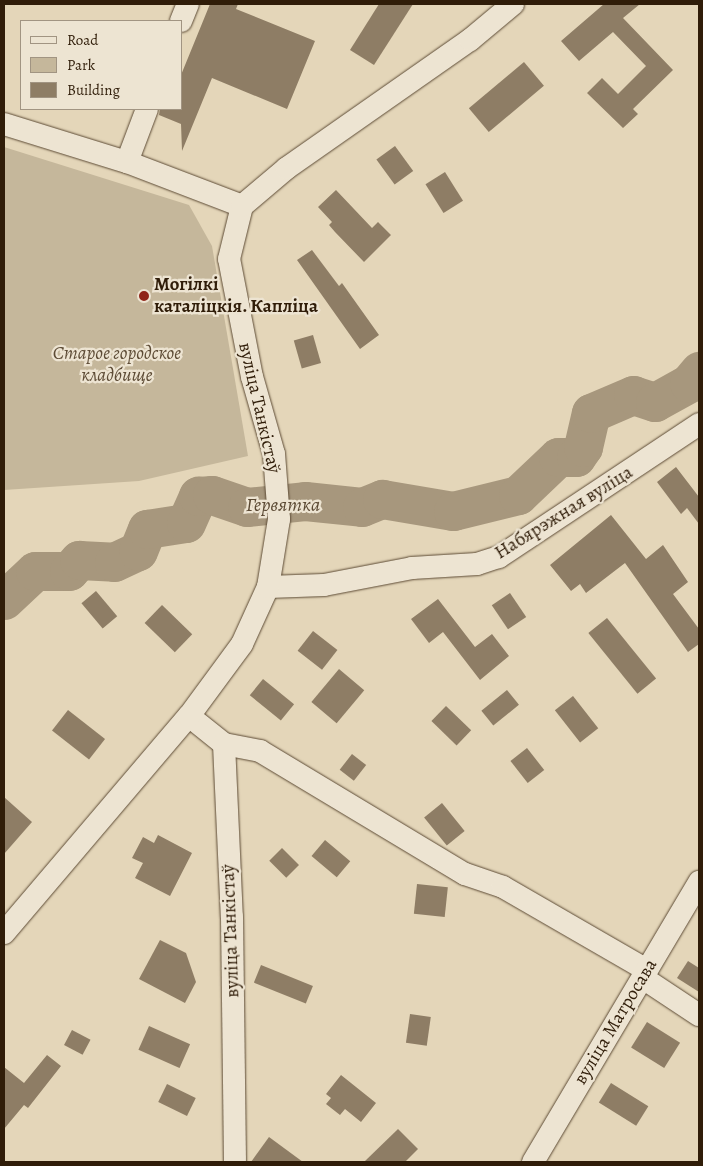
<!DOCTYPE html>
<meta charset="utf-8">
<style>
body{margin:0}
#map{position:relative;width:703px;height:1166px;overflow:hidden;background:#e4d6b9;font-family:Alegreya,serif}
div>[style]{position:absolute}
.green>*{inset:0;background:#c5b79b}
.river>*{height:39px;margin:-19.5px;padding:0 19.5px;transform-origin:19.5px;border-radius:19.5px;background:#a7977d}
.building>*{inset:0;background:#8e7d65;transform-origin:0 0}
.roads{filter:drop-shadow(0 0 1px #5d4b35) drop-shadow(0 0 1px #5d4b35)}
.minor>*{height:22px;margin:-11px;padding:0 11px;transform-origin:11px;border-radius:11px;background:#ede4d2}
.dots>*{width:14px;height:14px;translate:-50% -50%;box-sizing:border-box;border:2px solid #ede4d2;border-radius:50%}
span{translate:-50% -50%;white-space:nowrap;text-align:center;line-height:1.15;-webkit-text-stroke:4.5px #ede4d2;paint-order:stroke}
.poi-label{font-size:19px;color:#301d09;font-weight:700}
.left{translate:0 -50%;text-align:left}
.park-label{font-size:19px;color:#5d4b35;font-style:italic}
.street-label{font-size:19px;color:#301d09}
.water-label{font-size:20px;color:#5a4832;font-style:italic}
.frame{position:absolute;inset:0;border:5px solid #301d09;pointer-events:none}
.legend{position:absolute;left:20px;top:20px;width:162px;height:90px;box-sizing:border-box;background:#ede4d2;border:1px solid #a19482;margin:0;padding:6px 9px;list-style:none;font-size:15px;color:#301d09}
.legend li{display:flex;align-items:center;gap:10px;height:25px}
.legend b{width:25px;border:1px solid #a19482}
</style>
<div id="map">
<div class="green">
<i style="clip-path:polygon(4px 147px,189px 205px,212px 246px,248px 456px,139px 481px,4px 490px)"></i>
</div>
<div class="river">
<i style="left:4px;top:600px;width:42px;rotate:-43.1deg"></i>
<i style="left:35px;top:571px;width:34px"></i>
<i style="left:69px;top:571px;width:15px;rotate:-48deg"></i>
<i style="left:79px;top:560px;width:35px;rotate:3deg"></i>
<i style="left:114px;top:562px;width:26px;rotate:-25deg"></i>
<i style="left:138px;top:551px;width:24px;rotate:-68deg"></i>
<i style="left:147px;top:529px;width:39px;rotate:-9deg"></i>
<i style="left:186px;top:523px;width:30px;rotate:-66deg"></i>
<i style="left:198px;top:496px;width:14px;rotate:-4deg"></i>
<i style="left:212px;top:495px;width:37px;rotate:19deg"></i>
<i style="left:247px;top:507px;width:58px;rotate:-5.9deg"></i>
<i style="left:305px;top:501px;width:57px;rotate:6deg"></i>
<i style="left:362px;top:507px;width:22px;rotate:-22deg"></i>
<i style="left:382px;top:499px;width:72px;rotate:9.6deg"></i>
<i style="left:453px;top:511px;width:67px;rotate:-13.8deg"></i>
<i style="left:518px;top:495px;width:55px;rotate:-43.5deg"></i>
<i style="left:558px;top:457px;width:18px"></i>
<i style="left:576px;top:457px;width:12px;rotate:-55deg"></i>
<i style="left:583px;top:447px;width:35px;rotate:-77deg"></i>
<i style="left:591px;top:413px;width:46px;rotate:-23.2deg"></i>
<i style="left:633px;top:395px;width:23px;rotate:18deg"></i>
<i style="left:655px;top:402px;width:39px;rotate:-29deg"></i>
<i style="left:689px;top:383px;width:16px;rotate:-50deg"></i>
</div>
<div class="building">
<i style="clip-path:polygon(210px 4px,238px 4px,236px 9px,315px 41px,287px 109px,212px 78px,182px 151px,181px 124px,159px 115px,160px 109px,181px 109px,181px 75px)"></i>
<i style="clip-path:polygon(379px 4px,413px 4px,374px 65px,350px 50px)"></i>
<i style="clip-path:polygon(604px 4px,640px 4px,623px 18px,673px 70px,633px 109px,638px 114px,623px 128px,587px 93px,602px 78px,618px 94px,646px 66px,613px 32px,579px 61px,561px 41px)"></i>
<i style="left:524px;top:62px;width:31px;height:72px;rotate:50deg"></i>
<i style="left:395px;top:146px;width:31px;height:23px;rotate:54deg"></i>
<i style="left:445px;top:172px;width:34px;height:23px;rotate:58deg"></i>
<i style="clip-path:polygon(336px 190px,372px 228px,378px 222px,391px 235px,364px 262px,335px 232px,329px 225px,332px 222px,318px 207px)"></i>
<i style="clip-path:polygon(312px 250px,339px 286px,342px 283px,379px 335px,360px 349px,297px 260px)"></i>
<i style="left:313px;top:335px;width:29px;height:20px;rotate:74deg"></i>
<i style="clip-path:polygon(676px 467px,699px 497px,699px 524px,687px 508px,681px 514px,657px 482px)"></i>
<i style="clip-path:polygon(611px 515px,646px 559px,663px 545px,688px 582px,673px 594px,699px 629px,699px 644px,688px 652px,625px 563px,586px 593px,580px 584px,571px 591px,550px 565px)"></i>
<i style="left:96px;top:591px;width:33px;height:19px;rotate:50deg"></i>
<i style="left:510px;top:593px;width:29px;height:22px;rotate:56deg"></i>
<i style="clip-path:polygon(438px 599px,475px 647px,492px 634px,509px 656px,480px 680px,443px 632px,429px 643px,411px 619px)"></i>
<i style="left:162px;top:605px;width:42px;height:25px;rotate:44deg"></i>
<i style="left:607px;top:618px;width:78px;height:24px;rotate:51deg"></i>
<i style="left:313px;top:631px;width:31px;height:25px;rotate:38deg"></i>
<i style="left:339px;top:669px;width:33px;height:43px;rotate:40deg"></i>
<i style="left:263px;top:679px;width:40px;height:21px;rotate:39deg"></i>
<i style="left:507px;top:690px;width:19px;height:33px;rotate:51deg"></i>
<i style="left:573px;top:696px;width:41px;height:23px;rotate:52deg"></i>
<i style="left:446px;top:706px;width:35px;height:21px;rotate:44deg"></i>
<i style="left:68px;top:710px;width:47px;height:26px;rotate:38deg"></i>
<i style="left:527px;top:748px;width:28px;height:21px;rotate:52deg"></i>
<i style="left:352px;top:754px;width:18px;height:20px;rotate:38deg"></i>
<i style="clip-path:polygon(4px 797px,32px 822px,4px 854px)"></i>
<i style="left:442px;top:803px;width:36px;height:23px;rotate:51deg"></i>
<i style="clip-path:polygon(158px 835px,192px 853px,170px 896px,135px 878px,143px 863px,132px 858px,143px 837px,154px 843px)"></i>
<i style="left:325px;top:840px;width:33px;height:21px;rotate:40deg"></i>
<i style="left:282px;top:848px;width:24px;height:18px;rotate:45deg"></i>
<i style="left:417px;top:884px;width:31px;height:30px;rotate:6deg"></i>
<i style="clip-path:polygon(160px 940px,186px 953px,196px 982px,185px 1003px,139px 979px)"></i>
<i style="clip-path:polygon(688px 961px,699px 968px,699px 992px,677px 978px)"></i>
<i style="left:261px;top:965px;width:56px;height:19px;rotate:22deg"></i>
<i style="left:410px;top:1014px;width:21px;height:29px;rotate:8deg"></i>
<i style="left:647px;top:1022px;width:39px;height:30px;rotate:32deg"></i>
<i style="left:149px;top:1026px;width:45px;height:26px;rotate:24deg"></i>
<i style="left:72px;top:1030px;width:21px;height:17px;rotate:28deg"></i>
<i style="clip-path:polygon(47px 1055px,61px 1066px,28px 1108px,24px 1105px,4px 1129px,4px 1067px,24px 1083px)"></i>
<i style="clip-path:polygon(341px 1075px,376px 1103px,361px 1122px,345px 1109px,340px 1115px,326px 1104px,331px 1098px,326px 1094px)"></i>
<i style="left:611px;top:1083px;width:44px;height:23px;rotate:32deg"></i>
<i style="left:167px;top:1084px;width:32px;height:20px;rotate:26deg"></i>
<i style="clip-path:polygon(398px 1129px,418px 1149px,405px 1162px,364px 1162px)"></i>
<i style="clip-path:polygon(269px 1137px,303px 1162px,251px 1162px)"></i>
</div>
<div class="roads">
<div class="minor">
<i style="left:181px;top:21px;width:18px;rotate:-68deg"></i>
<i style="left:4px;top:124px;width:129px;rotate:17.2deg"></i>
<i style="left:127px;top:162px;width:123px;rotate:20.9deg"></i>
<i style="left:127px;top:162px;width:57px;rotate:-69.3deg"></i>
<i style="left:268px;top:587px;width:56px;rotate:-2deg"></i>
<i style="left:324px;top:585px;width:90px;rotate:-10.9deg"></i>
<i style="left:412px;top:568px;width:65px;rotate:-3.5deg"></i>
<i style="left:477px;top:564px;width:23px;rotate:-18deg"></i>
<i style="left:499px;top:557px;width:240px;rotate:-33.6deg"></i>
<i style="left:189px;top:716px;width:45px;rotate:38.7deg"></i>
<i style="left:224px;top:744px;width:173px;rotate:87.4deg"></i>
<i style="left:232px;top:917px;width:245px;rotate:89.3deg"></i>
<i style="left:224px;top:744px;width:37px;rotate:11deg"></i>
<i style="left:260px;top:751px;width:239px;rotate:31deg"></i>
<i style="left:465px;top:874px;width:40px;rotate:18.9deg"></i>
<i style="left:503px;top:887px;width:166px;rotate:30deg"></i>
<i style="left:4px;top:933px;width:285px;rotate:-49.6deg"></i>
<i style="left:189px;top:716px;width:89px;rotate:-53.6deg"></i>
<i style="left:242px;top:644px;width:63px;rotate:-65.5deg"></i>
<i style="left:268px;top:587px;width:69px;rotate:-80.8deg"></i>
<i style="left:279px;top:519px;width:65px;rotate:-94.4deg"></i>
<i style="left:274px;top:454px;width:80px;rotate:-105.9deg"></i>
<i style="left:252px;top:377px;width:120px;rotate:-101deg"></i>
<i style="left:229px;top:259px;width:55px;rotate:-76.2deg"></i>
<i style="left:242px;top:206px;width:59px;rotate:-40.2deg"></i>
<i style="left:287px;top:168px;width:223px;rotate:-35deg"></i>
<i style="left:470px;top:40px;width:56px;rotate:-39.9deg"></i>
<i style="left:643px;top:978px;width:67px;rotate:33.5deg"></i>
<i style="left:533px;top:1162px;width:326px;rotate:-59.3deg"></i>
</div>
</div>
<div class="dots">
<i style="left:144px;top:296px;background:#8f2418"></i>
</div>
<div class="poi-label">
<span class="left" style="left:154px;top:296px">Могілкі<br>каталіцкія. Капліца</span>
</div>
<div class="park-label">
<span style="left:117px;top:365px">Старое городское<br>кладбище</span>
</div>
<div class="street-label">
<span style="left:259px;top:408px;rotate:77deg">вуліца Танкістаў</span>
<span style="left:564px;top:513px;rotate:-32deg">Набярэжная вуліца</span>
<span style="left:231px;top:931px;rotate:-92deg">вуліца Танкістаў</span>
<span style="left:616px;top:1022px;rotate:-59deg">вуліца Матросава</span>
</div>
<div class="water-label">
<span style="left:283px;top:504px">Гервятка</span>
</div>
<div class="frame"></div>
<ul class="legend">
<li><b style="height:6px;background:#ede4d2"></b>Road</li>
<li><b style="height:14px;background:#c5b79b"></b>Park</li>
<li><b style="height:14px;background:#8e7d65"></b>Building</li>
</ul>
</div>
